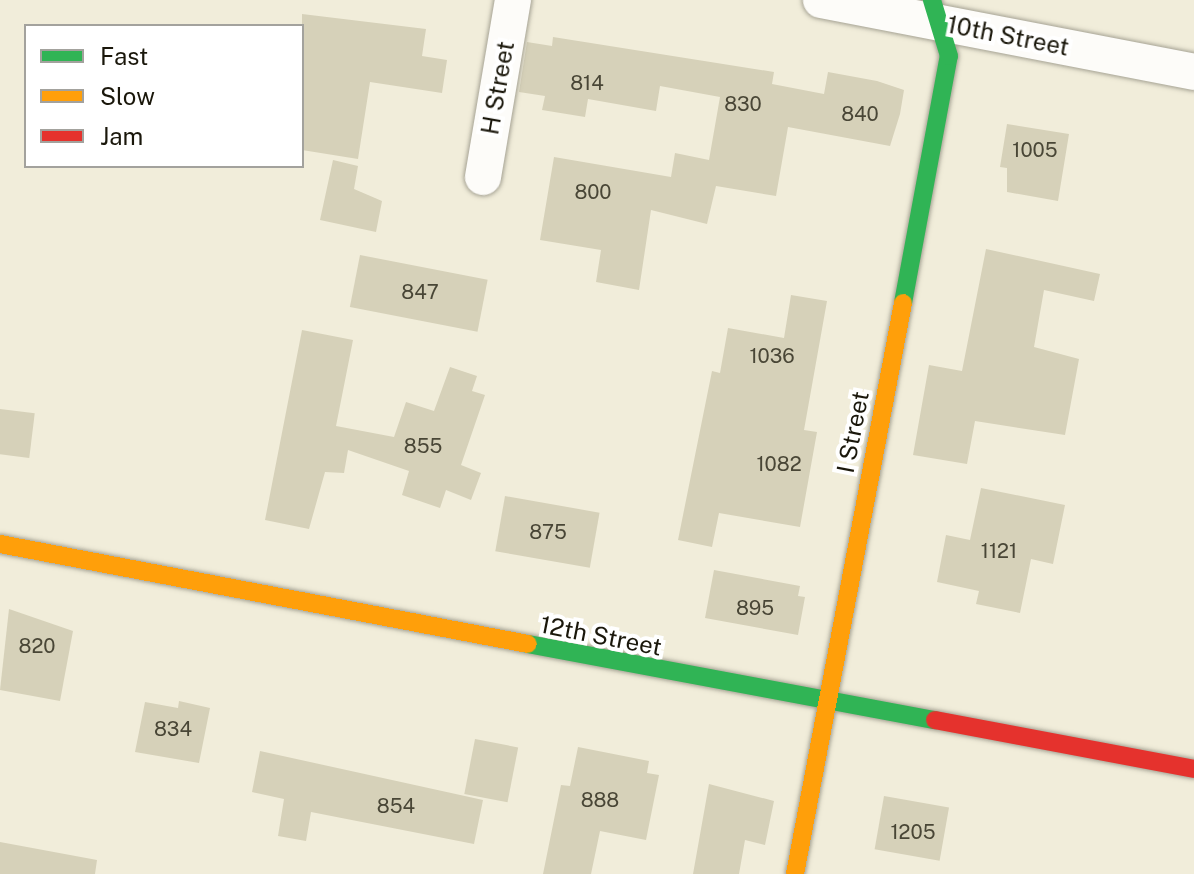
<!DOCTYPE html>
<style>
body{margin:0}
#map{position:relative;width:1194px;height:874px;overflow:hidden;background:#f1edda;font-family:"Public Sans",sans-serif}
div>[style]{position:absolute}
.building>*{inset:0;background:#d6d1b9;transform-origin:0 0}
.roads{filter:drop-shadow(0 0 2px #a6a394) drop-shadow(0 0 2px #a6a394)}
.street>*{height:36px;margin:-18px;padding:0 18px;transform-origin:18px;border-radius:18px;background:#fdfcf9}
.fast>*{height:18px;margin:-9px;padding:0 9px;transform-origin:9px;border-radius:9px;background:#30b455}
.slow>*{height:18px;margin:-9px;padding:0 9px;transform-origin:9px;border-radius:9px;background:#ff9f0a}
.jam>*{height:18px;margin:-9px;padding:0 9px;transform-origin:9px;border-radius:9px;background:#e5322d}
span{translate:-50% -50%;white-space:nowrap;text-align:center;line-height:1.15;-webkit-text-stroke:8px #fff;paint-order:stroke}
.number-label{font-size:20px;color:#494636}
.number-label span{-webkit-text-stroke-width:0}
.street-label{font-size:24px;color:#1a170b}
.legend{position:absolute;left:24px;top:24px;width:280px;height:144px;box-sizing:border-box;background:#fff;border:2px solid #a3a29d;margin:0;padding:10px 14px;list-style:none;font-size:24px;color:#1a170b}
.legend li{display:flex;align-items:center;gap:16px;height:40px}
.legend b{width:40px;border:2px solid #a3a29d}
</style>
<div id="map">
<div class="building">
<i style="clip-path:polygon(302px 14px,426px 29px,422px 56px,447px 60px,442px 93px,370px 82px,358px 159px,302px 150px)"></i>
<i style="clip-path:polygon(553px 37px,774px 72px,772px 84px,824px 94px,828px 72px,877px 81px,904px 90px,900px 114px,890px 146px,788px 127px,776px 196px,716px 186px,707px 224px,651px 210px,639px 290px,596px 282px,601px 250px,540px 240px,554px 157px,671px 177px,675px 153px,709px 160px,720px 97px,660px 86px,656px 111px,588px 99px,585px 117px,542px 110px,545px 96px,519px 92px,527px 42px,552px 46px)"></i>
<i style="clip-path:polygon(1007px 124px,1069px 134px,1058px 201px,1007px 192px,1007px 168px,1000px 167px)"></i>
<i style="clip-path:polygon(333px 160px,358px 166px,354px 189px,382px 201px,376px 232px,320px 220px)"></i>
<i style="clip-path:polygon(986px 249px,1100px 274px,1094px 301px,1044px 290px,1034px 347px,1079px 359px,1065px 435px,975px 421px,967px 464px,913px 455px,929px 365px,962px 371px)"></i>
<i style="left:360px;top:255px;width:130px;height:53px;rotate:11deg"></i>
<i style="clip-path:polygon(791px 295px,827px 301px,804px 430px,817px 432px,800px 527px,719px 513px,712px 547px,678px 540px,712px 371px,720px 373px,728px 328px,784px 338px)"></i>
<i style="clip-path:polygon(302px 330px,353px 340px,336px 426px,394px 437px,406px 402px,434px 411px,450px 367px,477px 376px,472px 391px,485px 395px,461px 465px,481px 473px,471px 500px,446px 490px,440px 508px,402px 495px,409px 471px,348px 450px,344px 473px,325px 472px,309px 529px,265px 520px)"></i>
<i style="left:0;top:409px;width:35px;height:45px;rotate:7deg"></i>
<i style="clip-path:polygon(981px 488px,1065px 505px,1053px 564px,1031px 559px,1020px 613px,976px 604px,979px 591px,937px 582px,946px 535px,970px 540px)"></i>
<i style="left:505px;top:496px;width:96px;height:56px;rotate:10deg"></i>
<i style="clip-path:polygon(714px 570px,800px 586px,798px 596px,805px 597px,798px 635px,705px 618px)"></i>
<i style="clip-path:polygon(9px 609px,73px 631px,60px 701px,0 690px)"></i>
<i style="clip-path:polygon(179px 701px,210px 708px,199px 763px,135px 752px,145px 702px,178px 708px)"></i>
<i style="left:475px;top:739px;width:44px;height:56px;rotate:11deg"></i>
<i style="clip-path:polygon(578px 747px,649px 761px,647px 773px,659px 775px,646px 840px,600px 831px,591px 874px,543px 874px,561px 785px,570px 786px)"></i>
<i style="clip-path:polygon(260px 751px,483px 800px,474px 844px,311px 812px,306px 841px,278px 836px,284px 799px,252px 792px)"></i>
<i style="clip-path:polygon(709px 784px,774px 801px,765px 845px,745px 840px,739px 874px,693px 874px)"></i>
<i style="left:884px;top:796px;width:66px;height:54px;rotate:10deg"></i>
<i style="clip-path:polygon(0 842px,97px 860px,95px 874px,0 874px)"></i>
</div>
<div class="roads">
<div class="street">
<i style="left:821px;top:0;width:380px;rotate:10.9deg"></i>
<i style="left:483px;top:177px;width:180px;rotate:-80.4deg"></i>
</div>
<div class="fast">
<i style="left:903px;top:303px;width:251px;rotate:-79.5deg"></i>
<i style="left:949px;top:56px;width:59px;rotate:-106.9deg"></i>
<i style="left:528px;top:644px;width:414px;rotate:10.6deg"></i>
</div>
<div class="slow">
<i style="left:0;top:544px;width:537px;rotate:10.72deg"></i>
<i style="left:795px;top:874px;width:581px;rotate:-79.29deg"></i>
</div>
<div class="jam">
<i style="left:935px;top:720px;width:264px;rotate:10.7deg"></i>
</div>
</div>
<div class="number-label">
<span style="left:587px;top:83px">814</span>
<span style="left:743px;top:104px">830</span>
<span style="left:860px;top:114px">840</span>
<span style="left:1035px;top:150px">1005</span>
<span style="left:593px;top:192px">800</span>
<span style="left:420px;top:292px">847</span>
<span style="left:772px;top:356px">1036</span>
<span style="left:423px;top:446px">855</span>
<span style="left:779px;top:464px">1082</span>
<span style="left:548px;top:532px">875</span>
<span style="left:999px;top:551px">1121</span>
<span style="left:755px;top:608px">895</span>
<span style="left:37px;top:646px">820</span>
<span style="left:173px;top:729px">834</span>
<span style="left:600px;top:800px">888</span>
<span style="left:396px;top:806px">854</span>
<span style="left:913px;top:832px">1205</span>
</div>
<div class="street-label">
<span style="left:1008px;top:36px;rotate:11deg">10th Street</span>
<span style="left:498px;top:88px;rotate:-80deg">H Street</span>
<span style="left:853px;top:432px;rotate:-79deg">I Street</span>
<span style="left:601px;top:636px;rotate:11deg">12th Street</span>
</div>
<ul class="legend">
<li><b style="height:10px;background:#30b455"></b>Fast</li>
<li><b style="height:10px;background:#ff9f0a"></b>Slow</li>
<li><b style="height:10px;background:#e5322d"></b>Jam</li>
</ul>
</div>
